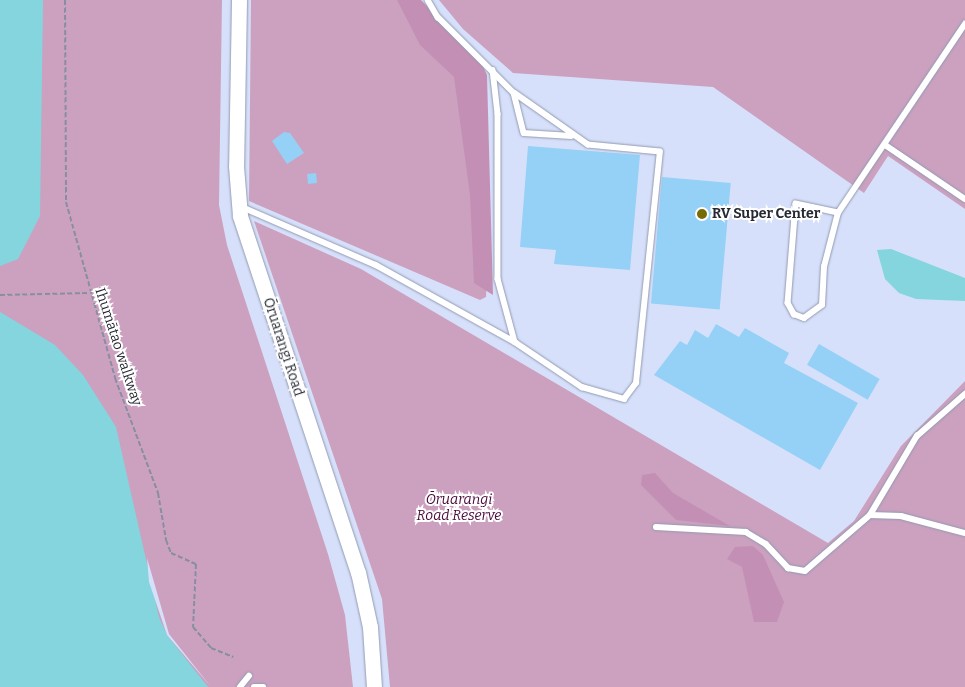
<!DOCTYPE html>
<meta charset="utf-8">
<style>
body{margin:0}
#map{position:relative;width:965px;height:687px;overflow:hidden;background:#d7e0fa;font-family:Bitter,serif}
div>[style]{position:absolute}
.green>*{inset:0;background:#cca1bf}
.forest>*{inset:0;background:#c48fb4}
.water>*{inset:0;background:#84d5dd}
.pier>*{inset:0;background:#d7e0fa}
.building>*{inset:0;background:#95d0f6;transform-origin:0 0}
.path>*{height:2px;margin-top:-1px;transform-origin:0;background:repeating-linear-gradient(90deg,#888ea1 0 5px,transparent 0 7.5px)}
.roads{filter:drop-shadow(0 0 1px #929ab2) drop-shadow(0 0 1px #929ab2)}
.service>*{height:5.5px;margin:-2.75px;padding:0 2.75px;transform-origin:2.75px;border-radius:2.75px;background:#fff}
.tertiary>*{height:15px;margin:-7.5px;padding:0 7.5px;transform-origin:7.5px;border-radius:7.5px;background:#fff}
.dots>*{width:14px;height:14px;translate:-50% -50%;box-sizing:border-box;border:2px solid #fff;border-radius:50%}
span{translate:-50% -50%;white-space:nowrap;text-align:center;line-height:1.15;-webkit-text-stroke:4px #fff;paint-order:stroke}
.poi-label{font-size:14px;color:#262933;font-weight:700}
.left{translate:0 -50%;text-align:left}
.street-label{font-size:14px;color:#262933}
.park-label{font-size:14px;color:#4a0a3c;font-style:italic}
</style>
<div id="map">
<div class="green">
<i style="clip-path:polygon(0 0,222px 0,219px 205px,227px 245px,328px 554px,345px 615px,353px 687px,0 687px)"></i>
<i style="clip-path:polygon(251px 0,413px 0,449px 39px,488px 256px,486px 297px,480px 300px,249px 201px)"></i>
<i style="clip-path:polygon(439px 0,965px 0,965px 209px,888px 156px,864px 193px,713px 87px,513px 73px,463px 29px)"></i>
<i style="clip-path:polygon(254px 221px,361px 269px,828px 543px,854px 521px,901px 446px,965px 381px,965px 687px,390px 687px,382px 599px)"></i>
</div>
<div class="forest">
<i style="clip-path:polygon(397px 0,421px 0,481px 62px,487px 75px,493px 295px,474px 283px,470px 195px,454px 77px,420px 45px)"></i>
<i style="clip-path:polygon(655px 473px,673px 493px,730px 526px,676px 520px,641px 485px,642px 475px)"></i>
<i style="clip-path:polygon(753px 546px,763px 555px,784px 602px,777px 622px,754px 622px,742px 567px,727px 559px,735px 547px)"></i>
</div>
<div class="water">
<i style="clip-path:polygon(0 0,43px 0,40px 216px,18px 259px,0 266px)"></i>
<i style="clip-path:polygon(891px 249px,965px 278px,965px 301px,916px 299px,899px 293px,885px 279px,877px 250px)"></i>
<i style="clip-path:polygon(0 312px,55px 345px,83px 375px,116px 427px,159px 617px,167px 635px,208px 687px,0 687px)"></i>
</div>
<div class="pier">
<i style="clip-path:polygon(147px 558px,169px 634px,211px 687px,167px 635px,149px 582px)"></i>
</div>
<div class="building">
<i style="clip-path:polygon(284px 132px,290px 133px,304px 153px,287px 164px,272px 141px)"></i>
<i style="clip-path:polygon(528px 146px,640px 155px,630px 270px,554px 264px,556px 250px,520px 247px)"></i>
<i style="left:316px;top:173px;width:10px;height:9px;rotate:84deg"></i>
<i style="left:662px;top:177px;width:69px;height:127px;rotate:5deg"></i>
<i style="clip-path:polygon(716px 324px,739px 337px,745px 328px,789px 353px,784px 363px,858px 403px,820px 470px,654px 375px,680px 341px,687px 345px,695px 330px,708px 338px)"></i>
<i style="left:819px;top:344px;width:70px;height:24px;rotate:30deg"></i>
</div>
<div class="path">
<i style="left:65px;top:0;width:202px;rotate:89.7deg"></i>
<i style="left:66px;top:202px;width:183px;rotate:74.4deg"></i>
<i style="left:115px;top:378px;width:123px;rotate:69.5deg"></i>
<i style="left:158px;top:493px;width:48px;rotate:80.3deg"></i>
<i style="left:166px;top:540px;width:14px;rotate:69deg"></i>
<i style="left:171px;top:553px;width:27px;rotate:24deg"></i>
<i style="left:196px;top:564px;width:63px;rotate:92.7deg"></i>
<i style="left:193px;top:627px;width:28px;rotate:49deg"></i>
<i style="left:211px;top:648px;width:24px;rotate:22deg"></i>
<i style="left:0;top:295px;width:89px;rotate:-1.3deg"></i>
</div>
<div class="roads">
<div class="service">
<i style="left:428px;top:0;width:20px;rotate:60deg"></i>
<i style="left:438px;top:17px;width:107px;rotate:45deg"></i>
<i style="left:514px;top:93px;width:41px;rotate:76deg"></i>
<i style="left:524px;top:133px;width:47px;rotate:3.7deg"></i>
<i style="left:493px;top:70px;width:44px;rotate:83.5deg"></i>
<i style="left:498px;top:114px;width:165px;rotate:90deg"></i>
<i style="left:498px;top:279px;width:65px;rotate:74.9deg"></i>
<i style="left:887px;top:146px;width:94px;rotate:34.2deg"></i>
<i style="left:240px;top:206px;width:148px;rotate:23.5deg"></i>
<i style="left:376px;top:265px;width:159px;rotate:29deg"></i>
<i style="left:515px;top:342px;width:81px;rotate:33.9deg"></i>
<i style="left:582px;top:387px;width:44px;rotate:15.9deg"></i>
<i style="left:624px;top:399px;width:20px;rotate:-53deg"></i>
<i style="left:636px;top:383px;width:232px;rotate:-84.1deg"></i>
<i style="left:660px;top:152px;width:72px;rotate:-174.4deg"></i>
<i style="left:588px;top:145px;width:90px;rotate:-144.9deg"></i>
<i style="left:838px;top:213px;width:43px;rotate:-167.9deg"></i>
<i style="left:796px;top:204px;width:99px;rotate:94.6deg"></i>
<i style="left:788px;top:303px;width:13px;rotate:61deg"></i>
<i style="left:794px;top:314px;width:11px;rotate:22deg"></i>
<i style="left:804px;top:318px;width:22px;rotate:-36deg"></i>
<i style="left:822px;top:305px;width:38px;rotate:-87deg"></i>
<i style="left:824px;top:267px;width:56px;rotate:-75.5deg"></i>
<i style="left:838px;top:213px;width:228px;rotate:-56.1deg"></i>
<i style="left:870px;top:515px;width:31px;rotate:2deg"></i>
<i style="left:901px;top:516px;width:66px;rotate:14.9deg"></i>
<i style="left:656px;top:527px;width:90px;rotate:3.2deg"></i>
<i style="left:746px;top:532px;width:23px;rotate:31deg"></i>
<i style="left:766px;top:544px;width:33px;rotate:47deg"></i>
<i style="left:788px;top:568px;width:17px;rotate:10deg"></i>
<i style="left:805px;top:571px;width:86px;rotate:-40.7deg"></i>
<i style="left:870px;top:515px;width:92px;rotate:-59.3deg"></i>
<i style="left:917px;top:436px;width:64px;rotate:-41.2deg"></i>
<i style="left:240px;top:687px;width:14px;rotate:-51deg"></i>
<i style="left:254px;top:687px;width:9px"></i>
</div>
<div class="tertiary">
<i style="left:239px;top:0;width:166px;rotate:91deg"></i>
<i style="left:236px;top:166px;width:50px;rotate:85.4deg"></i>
<i style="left:240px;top:216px;width:375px;rotate:71.7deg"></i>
<i style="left:358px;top:572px;width:56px;rotate:77.7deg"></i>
<i style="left:370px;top:627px;width:60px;rotate:86.2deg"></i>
</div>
</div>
<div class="dots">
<i style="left:702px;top:214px;background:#766b05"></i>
</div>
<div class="poi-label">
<span class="left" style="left:712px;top:214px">RV Super Center</span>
</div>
<div class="street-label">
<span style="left:118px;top:347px;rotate:72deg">Ihumātao walkway</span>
<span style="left:283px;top:347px;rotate:72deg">Ōruarangi Road</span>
</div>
<div class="park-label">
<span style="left:459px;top:508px">Ōruarangi<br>Road Reserve</span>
</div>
</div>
